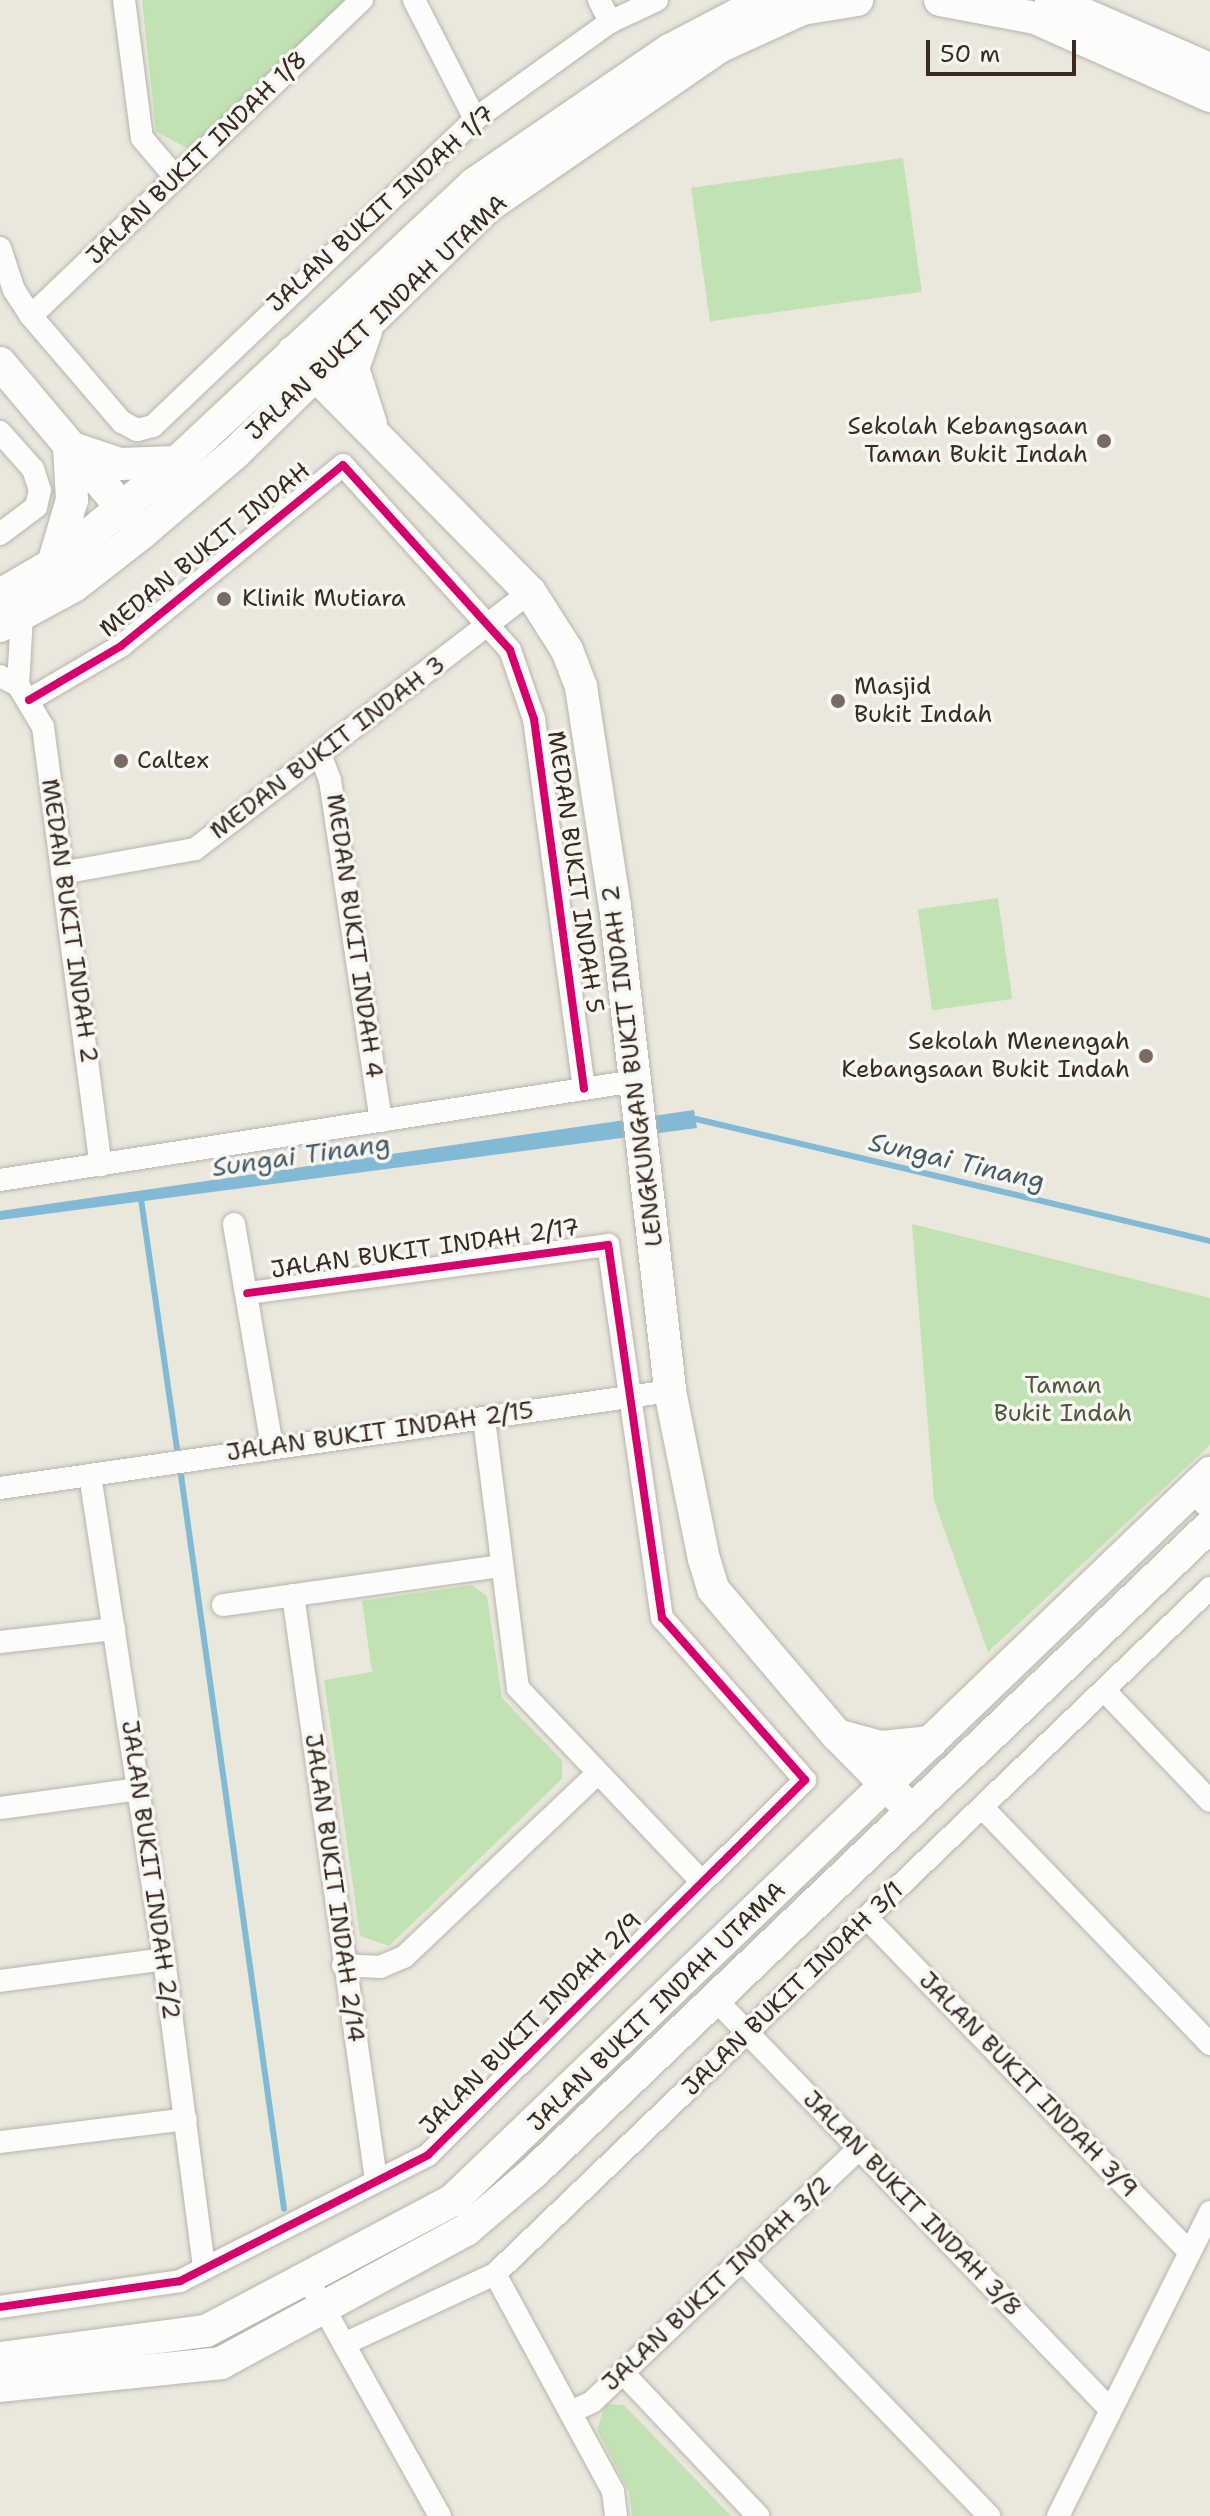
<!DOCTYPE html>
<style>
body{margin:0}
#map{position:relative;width:1210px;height:2516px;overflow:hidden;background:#eae8dd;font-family:"Shantell Sans",sans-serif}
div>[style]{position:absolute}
.green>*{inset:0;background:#c2e2b4;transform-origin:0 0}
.water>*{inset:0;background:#82b9d4}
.stream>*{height:6px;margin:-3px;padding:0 3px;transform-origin:3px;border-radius:3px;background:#82b9d4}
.roads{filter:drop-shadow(0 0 2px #b7b4ac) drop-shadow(0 0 2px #b7b4ac)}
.street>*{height:22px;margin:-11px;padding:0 11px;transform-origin:11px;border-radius:11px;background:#fcfcfa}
.secondary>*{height:32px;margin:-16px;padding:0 16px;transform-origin:16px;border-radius:16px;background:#fcfcfa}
.cycleway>*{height:8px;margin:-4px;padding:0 4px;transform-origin:4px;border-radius:4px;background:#d6006c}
.dots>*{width:22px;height:22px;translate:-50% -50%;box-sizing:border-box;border:4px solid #f6f6f2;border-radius:50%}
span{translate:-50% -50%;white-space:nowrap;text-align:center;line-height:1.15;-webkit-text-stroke:7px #f6f6f2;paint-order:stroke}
.street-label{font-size:24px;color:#3b2a1e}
.poi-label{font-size:24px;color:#3b2a1e}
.right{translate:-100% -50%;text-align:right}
.left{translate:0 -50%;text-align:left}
.park-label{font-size:24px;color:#54573b}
.water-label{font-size:26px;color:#465b65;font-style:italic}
.scale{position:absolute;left:926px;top:40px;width:150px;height:36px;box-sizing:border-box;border:4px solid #3b2a1e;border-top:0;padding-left:10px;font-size:24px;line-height:28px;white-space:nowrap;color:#3b2a1e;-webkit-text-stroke:6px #f6f6f2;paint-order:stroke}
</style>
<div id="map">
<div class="green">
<i style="clip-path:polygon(142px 0,351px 0,191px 150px,156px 132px)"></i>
<i style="left:903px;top:158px;width:135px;height:214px;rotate:82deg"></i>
<i style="left:998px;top:898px;width:102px;height:81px;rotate:82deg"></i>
<i style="clip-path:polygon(912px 1224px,1210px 1298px,1210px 1445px,988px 1652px,934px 1501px)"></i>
<i style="clip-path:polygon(472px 1585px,487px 1596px,502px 1698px,562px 1760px,562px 1779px,389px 1946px,360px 1936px,324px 1680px,372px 1672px,362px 1601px)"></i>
<i style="clip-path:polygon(605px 2404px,624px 2405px,731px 2516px,632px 2516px,629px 2492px,597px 2430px)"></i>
</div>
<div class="water">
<i style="clip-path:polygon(694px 1110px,697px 1128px,0 1220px,0 1211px)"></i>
</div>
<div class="stream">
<i style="left:696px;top:1119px;width:528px;rotate:13.35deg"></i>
<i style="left:141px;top:1199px;width:260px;rotate:81.8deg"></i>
<i style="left:180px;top:1468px;width:748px;rotate:82.01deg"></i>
</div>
<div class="roads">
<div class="street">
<i style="left:124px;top:0;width:139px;rotate:82.6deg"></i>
<i style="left:142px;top:138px;width:52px;rotate:49.6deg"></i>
<i style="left:414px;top:0;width:134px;rotate:62.9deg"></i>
<i style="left:599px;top:0;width:25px;rotate:63deg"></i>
<i style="left:0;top:248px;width:44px;rotate:71.6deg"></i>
<i style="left:14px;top:290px;width:31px;rotate:57deg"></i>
<i style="left:31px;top:316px;width:140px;rotate:49.4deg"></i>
<i style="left:122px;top:422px;width:17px;rotate:28deg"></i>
<i style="left:137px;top:430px;width:16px;rotate:-14deg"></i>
<i style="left:153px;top:426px;width:445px;rotate:-43.6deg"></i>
<i style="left:475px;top:119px;width:166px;rotate:-35.7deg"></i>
<i style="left:610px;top:22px;width:52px;rotate:-25.1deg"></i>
<i style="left:31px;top:316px;width:458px;rotate:-43.7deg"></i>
<i style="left:0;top:432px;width:50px;rotate:48.3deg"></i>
<i style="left:33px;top:469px;width:22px;rotate:72deg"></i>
<i style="left:40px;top:490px;width:17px;rotate:103deg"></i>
<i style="left:36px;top:507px;width:45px;rotate:143.1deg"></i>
<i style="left:0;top:676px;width:20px;rotate:27deg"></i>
<i style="left:18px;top:685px;width:49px;rotate:59.2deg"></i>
<i style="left:43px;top:727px;width:442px;rotate:82.5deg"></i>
<i style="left:18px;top:685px;width:70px;rotate:-86.7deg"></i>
<i style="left:29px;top:700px;width:107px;rotate:-30.4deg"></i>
<i style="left:121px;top:646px;width:286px;rotate:-39.2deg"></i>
<i style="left:343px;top:465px;width:249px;rotate:47.9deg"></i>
<i style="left:510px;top:650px;width:73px;rotate:70.8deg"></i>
<i style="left:534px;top:719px;width:373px;rotate:82.3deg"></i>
<i style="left:320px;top:754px;width:28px;rotate:69deg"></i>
<i style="left:330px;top:780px;width:345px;rotate:81.5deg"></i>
<i style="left:62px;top:873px;width:135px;rotate:-10.2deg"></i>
<i style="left:195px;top:849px;width:422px;rotate:-37.5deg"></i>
<i style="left:0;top:1180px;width:643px;rotate:-8.86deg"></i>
<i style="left:234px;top:1224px;width:225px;rotate:80.3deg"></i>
<i style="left:484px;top:1419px;width:271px;rotate:82.8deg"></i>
<i style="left:518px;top:1688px;width:267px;rotate:46.5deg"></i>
<i style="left:90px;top:1475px;width:490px;rotate:81.3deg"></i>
<i style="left:164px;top:1959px;width:310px;rotate:82.6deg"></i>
<i style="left:0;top:1488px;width:677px;rotate:-8.24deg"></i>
<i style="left:1191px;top:1490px;width:27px;rotate:45deg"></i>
<i style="left:293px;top:1595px;width:591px;rotate:81.92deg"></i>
<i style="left:223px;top:1605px;width:279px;rotate:-8deg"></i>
<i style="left:0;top:1642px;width:115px;rotate:-6.5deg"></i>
<i style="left:1104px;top:1690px;width:153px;rotate:46.3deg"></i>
<i style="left:982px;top:1807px;width:329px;rotate:46.1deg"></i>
<i style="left:0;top:1808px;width:140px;rotate:-7.8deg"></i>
<i style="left:867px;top:1918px;width:464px;rotate:46deg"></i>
<i style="left:343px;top:1965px;width:37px;rotate:3deg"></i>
<i style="left:380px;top:1967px;width:26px;rotate:-23deg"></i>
<i style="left:404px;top:1957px;width:266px;rotate:-43.5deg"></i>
<i style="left:0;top:1981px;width:165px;rotate:-7.6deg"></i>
<i style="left:715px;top:1999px;width:569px;rotate:46.07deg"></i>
<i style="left:0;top:2142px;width:187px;rotate:-7deg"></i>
<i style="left:742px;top:2260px;width:356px;rotate:46deg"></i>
<i style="left:495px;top:2274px;width:247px;rotate:61.5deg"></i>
<i style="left:613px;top:2491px;width:25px;rotate:83deg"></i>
<i style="left:307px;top:2278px;width:273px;rotate:60.8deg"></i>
<i style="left:0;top:2307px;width:182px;rotate:-8.2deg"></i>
<i style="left:180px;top:2281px;width:278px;rotate:-26.9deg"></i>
<i style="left:428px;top:2155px;width:532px;rotate:-44.85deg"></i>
<i style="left:805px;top:1780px;width:216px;rotate:-131.4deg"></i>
<i style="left:662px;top:1618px;width:377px;rotate:-98.2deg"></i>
<i style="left:608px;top:1245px;width:364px;rotate:172.4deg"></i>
<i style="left:344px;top:2344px;width:166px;rotate:-24.9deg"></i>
<i style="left:495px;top:2274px;width:991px;rotate:-43.81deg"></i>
<i style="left:623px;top:2373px;width:197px;rotate:46.6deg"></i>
<i style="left:570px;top:2412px;width:24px;rotate:-24deg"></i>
<i style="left:592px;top:2402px;width:368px;rotate:-43.5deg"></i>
<i style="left:1058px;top:2516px;width:340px;rotate:-63.4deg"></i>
</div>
<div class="secondary">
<i style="left:940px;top:0;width:97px;rotate:10.7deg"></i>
<i style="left:1035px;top:18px;width:192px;rotate:24deg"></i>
<i style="left:1051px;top:0;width:173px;rotate:23.5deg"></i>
<i style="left:366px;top:331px;width:39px;rotate:109deg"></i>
<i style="left:353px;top:368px;width:59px;rotate:72.2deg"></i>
<i style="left:293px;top:352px;width:337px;rotate:45.4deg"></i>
<i style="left:530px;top:592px;width:69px;rotate:57.5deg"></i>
<i style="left:567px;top:650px;width:40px;rotate:69deg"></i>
<i style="left:581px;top:687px;width:222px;rotate:81.2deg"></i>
<i style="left:615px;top:906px;width:488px;rotate:83.5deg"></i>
<i style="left:670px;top:1391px;width:171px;rotate:78.6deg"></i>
<i style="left:704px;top:1559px;width:31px;rotate:73deg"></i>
<i style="left:713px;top:1589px;width:192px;rotate:49.7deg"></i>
<i style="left:837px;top:1735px;width:107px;rotate:45.4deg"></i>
<i style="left:0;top:363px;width:208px;rotate:49.9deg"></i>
<i style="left:72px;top:448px;width:51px;rotate:18.4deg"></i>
<i style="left:120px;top:464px;width:57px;rotate:-2deg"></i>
<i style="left:53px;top:564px;width:67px;rotate:-73.5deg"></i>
<i style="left:72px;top:500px;width:53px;rotate:-93.2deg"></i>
<i style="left:0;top:595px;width:61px;rotate:-30.3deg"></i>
<i style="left:53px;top:564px;width:161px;rotate:-39.4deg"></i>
<i style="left:177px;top:462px;width:407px;rotate:-43.1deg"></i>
<i style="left:474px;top:184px;width:237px;rotate:-34.4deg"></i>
<i style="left:670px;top:50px;width:88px;rotate:-27.7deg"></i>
<i style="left:748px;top:9px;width:34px;rotate:-15deg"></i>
<i style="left:0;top:626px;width:84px;rotate:-28.4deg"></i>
<i style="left:74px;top:586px;width:88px;rotate:-38deg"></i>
<i style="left:143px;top:532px;width:120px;rotate:-40.6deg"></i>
<i style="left:234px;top:454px;width:354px;rotate:-44.3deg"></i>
<i style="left:487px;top:207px;width:282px;rotate:-34.6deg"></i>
<i style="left:719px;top:47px;width:91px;rotate:-24.6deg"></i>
<i style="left:802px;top:9px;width:56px;rotate:-9.3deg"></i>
<i style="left:840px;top:1736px;width:42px;rotate:15deg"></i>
<i style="left:881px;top:1747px;width:50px;rotate:-5.7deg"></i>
<i style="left:0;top:2358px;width:208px;rotate:-7.5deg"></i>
<i style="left:206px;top:2331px;width:280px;rotate:-27.9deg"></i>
<i style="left:453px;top:2200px;width:1050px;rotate:-43.84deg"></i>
<i style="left:0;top:2386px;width:222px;rotate:-5.9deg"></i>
<i style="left:221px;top:2363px;width:279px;rotate:-28.5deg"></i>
<i style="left:466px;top:2230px;width:89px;rotate:-40.5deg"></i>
<i style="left:534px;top:2172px;width:935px;rotate:-43.7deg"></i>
</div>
</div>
<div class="cycleway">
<i style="left:29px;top:700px;width:107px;rotate:-30.4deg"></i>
<i style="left:121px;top:646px;width:286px;rotate:-39.2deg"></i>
<i style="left:343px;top:465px;width:249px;rotate:47.9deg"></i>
<i style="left:510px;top:650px;width:73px;rotate:70.8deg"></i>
<i style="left:534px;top:719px;width:373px;rotate:82.3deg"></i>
<i style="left:0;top:2307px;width:182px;rotate:-8.2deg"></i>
<i style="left:180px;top:2281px;width:278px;rotate:-26.9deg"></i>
<i style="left:428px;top:2155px;width:532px;rotate:-44.85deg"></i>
<i style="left:805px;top:1780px;width:216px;rotate:-131.4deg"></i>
<i style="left:662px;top:1618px;width:377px;rotate:-98.2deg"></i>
<i style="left:608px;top:1245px;width:364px;rotate:172.4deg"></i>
</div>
<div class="dots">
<i style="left:1104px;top:441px;background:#786c61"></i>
<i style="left:224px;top:599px;background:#786c61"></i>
<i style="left:838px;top:701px;background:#786c61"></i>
<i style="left:121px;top:761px;background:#786c61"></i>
<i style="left:1146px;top:1056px;background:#786c61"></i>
</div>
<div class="street-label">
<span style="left:197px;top:158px;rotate:-44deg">JALAN BUKIT INDAH 1/8</span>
<span style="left:381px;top:209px;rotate:-42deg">JALAN BUKIT INDAH 1/7</span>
<span style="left:377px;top:318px;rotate:-43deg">JALAN BUKIT INDAH UTAMA</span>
<span style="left:205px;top:550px;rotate:-39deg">MEDAN BUKIT INDAH</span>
<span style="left:328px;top:748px;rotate:-37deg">MEDAN BUKIT INDAH 3</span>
<span style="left:575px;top:872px;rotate:82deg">MEDAN BUKIT INDAH 5</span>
<span style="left:69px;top:921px;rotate:82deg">MEDAN BUKIT INDAH 2</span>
<span style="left:354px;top:936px;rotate:82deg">MEDAN BUKIT INDAH 4</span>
<span style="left:633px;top:1066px;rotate:-97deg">LENGKUNGAN BUKIT INDAH 2</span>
<span style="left:425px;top:1249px;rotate:-8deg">JALAN BUKIT INDAH 2/17</span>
<span style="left:380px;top:1432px;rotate:-8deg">JALAN BUKIT INDAH 2/15</span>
<span style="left:150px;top:1870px;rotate:82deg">JALAN BUKIT INDAH 2/2</span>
<span style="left:334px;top:1888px;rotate:82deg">JALAN BUKIT INDAH 2/14</span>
<span style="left:793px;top:1989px;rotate:-44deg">JALAN BUKIT INDAH 3/1</span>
<span style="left:657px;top:2007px;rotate:-44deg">JALAN BUKIT INDAH UTAMA</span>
<span style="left:531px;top:2024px;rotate:-45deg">JALAN BUKIT INDAH 2/9</span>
<span style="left:1028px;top:2085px;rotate:46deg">JALAN BUKIT INDAH 3/9</span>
<span style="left:912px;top:2204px;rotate:46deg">JALAN BUKIT INDAH 3/8</span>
<span style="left:717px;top:2284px;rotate:-43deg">JALAN BUKIT INDAH 3/2</span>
</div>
<div class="poi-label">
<span class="right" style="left:1088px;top:441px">Sekolah Kebangsaan<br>Taman Bukit Indah</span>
<span class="left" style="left:242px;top:599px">Klinik Mutiara</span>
<span class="left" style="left:854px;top:701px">Masjid<br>Bukit Indah</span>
<span class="left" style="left:137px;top:761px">Caltex</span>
<span class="right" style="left:1130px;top:1056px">Sekolah Menengah<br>Kebangsaan Bukit Indah</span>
</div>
<div class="park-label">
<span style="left:1063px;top:1400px">Taman<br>Bukit Indah</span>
</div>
<div class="water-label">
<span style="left:301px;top:1155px;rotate:-8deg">Sungai Tinang</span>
<span style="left:957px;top:1161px;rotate:13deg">Sungai Tinang</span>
</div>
<div class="scale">50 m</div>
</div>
